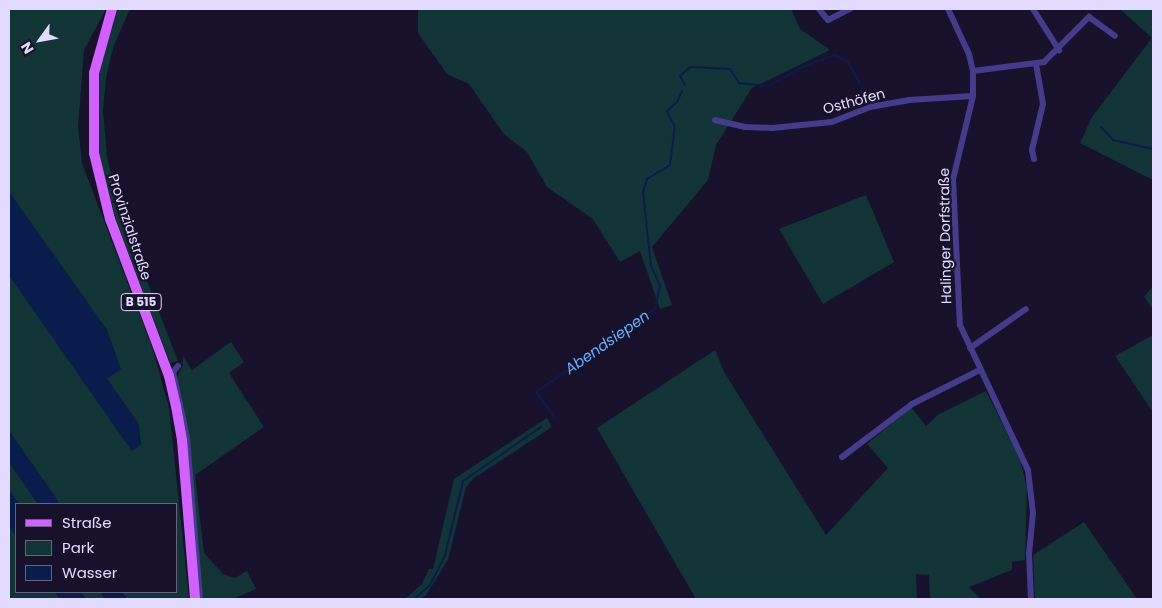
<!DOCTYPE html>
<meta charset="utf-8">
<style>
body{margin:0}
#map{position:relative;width:1162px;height:608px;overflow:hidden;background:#17112b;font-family:Poppins,sans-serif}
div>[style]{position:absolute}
.green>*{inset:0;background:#133436}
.water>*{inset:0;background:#0a1c4b}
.stream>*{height:2px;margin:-1px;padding:0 1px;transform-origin:1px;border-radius:1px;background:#0a1c4b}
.minor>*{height:6px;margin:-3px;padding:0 3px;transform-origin:3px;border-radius:3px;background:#453b8b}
.primary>*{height:10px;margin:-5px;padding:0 5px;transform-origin:5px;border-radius:5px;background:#d162ff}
span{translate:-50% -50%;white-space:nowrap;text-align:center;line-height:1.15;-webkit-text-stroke:4.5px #17112b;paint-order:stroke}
.shield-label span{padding:1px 4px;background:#17112b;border:1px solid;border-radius:4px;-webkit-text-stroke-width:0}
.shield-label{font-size:12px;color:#e2dbff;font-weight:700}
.street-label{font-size:14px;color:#e2dbff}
.water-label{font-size:15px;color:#69adff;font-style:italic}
.frame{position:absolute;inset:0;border:10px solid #e2dbff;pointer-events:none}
.legend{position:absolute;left:15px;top:503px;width:162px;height:90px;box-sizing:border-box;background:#17112b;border:1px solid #686280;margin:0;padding:6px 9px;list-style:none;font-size:15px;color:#e2dbff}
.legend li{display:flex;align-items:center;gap:10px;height:25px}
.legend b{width:25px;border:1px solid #686280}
.north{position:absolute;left:15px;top:15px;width:50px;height:50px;-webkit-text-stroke:4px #17112b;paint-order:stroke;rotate:238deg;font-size:14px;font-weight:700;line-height:20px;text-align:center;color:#e2dbff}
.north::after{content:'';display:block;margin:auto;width:18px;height:22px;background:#e2dbff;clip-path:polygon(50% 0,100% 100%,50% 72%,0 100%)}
</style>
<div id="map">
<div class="green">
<i style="clip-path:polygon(9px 9px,106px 9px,84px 50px,78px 126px,82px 163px,153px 350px,169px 408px,189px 599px,127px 599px,122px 592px,176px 592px,176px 504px,60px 504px,9px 431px,9px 275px,132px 451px,141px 444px,138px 423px,107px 379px,107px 330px,9px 192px)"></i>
<i style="clip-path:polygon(118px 9px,130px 9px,114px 45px,106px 77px,103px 111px,107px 157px,122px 217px,178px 361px,170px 363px,116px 220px,98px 150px,97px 91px,100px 68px)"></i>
<i style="clip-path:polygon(418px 9px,791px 9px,800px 29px,830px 50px,752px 88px,716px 145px,708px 180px,652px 247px,672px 305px,660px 309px,640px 251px,620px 262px,593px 219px,547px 187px,527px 152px,504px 134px,469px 84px,447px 74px,418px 33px)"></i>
<i style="clip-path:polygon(1120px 9px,1153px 9px,1153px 180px,1080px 143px,1092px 117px,1152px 38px)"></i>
<i style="clip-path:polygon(866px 195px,894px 262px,823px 304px,779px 229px)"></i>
<i style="clip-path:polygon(1153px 286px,1153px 309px,1144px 297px)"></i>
<i style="clip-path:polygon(1153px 335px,1153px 412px,1115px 356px)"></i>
<i style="clip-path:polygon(231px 342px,244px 362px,229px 373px,264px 427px,195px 475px,204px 553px,223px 574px,235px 578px,247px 571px,256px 589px,233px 599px,200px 599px,175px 381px,183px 365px,183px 356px,192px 370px)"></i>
<i style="clip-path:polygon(715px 350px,724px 372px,826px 535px,888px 468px,867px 444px,911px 407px,926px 426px,939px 414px,986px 391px,1020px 459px,1027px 488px,1025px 560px,1012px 562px,1012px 570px,969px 587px,981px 599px,930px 599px,929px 575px,916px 574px,917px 599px,696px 599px,597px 428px)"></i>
<i style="clip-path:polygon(547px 418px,552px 427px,474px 478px,466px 487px,448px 560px,426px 595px,420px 599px,405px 599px,422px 584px,429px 569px,433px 569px,454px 479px)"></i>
<i style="clip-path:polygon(9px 462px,38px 504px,19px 504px,9px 490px)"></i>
<i style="clip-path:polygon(1084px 522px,1137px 599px,1035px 599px,1033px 555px)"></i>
<i style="clip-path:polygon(9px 526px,16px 537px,16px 592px,55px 592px,60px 599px,9px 599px)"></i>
<i style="clip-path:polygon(80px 592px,100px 592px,105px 599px,86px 599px)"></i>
</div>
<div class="water">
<i style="clip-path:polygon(9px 192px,107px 330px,121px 369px,107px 379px,138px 423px,141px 444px,132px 451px,9px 275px)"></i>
<i style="clip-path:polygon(9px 431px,60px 504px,38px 504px,9px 462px)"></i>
<i style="clip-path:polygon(9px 490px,19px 504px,16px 537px,9px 526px)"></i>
<i style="clip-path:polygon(55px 592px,80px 592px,86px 599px,60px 599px)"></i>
<i style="clip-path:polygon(100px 592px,122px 592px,127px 599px,105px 599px)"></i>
</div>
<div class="stream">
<i style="left:685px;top:85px;width:10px;rotate:-119deg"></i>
<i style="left:680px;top:76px;width:13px;rotate:-42deg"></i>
<i style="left:690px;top:67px;width:40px;rotate:2.9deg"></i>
<i style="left:730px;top:69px;width:17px;rotate:57deg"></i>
<i style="left:739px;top:83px;width:30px;rotate:6deg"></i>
<i style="left:769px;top:86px;width:38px;rotate:-30deg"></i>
<i style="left:802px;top:67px;width:35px;rotate:-20deg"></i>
<i style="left:835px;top:55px;width:15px;rotate:28deg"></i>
<i style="left:848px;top:62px;width:25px;rotate:61deg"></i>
<i style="left:1101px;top:127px;width:18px;rotate:47deg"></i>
<i style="left:1113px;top:140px;width:41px;rotate:12.7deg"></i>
<i style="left:555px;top:418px;width:32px;rotate:-126deg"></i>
<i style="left:536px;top:392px;width:145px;rotate:-34.9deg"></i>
<i style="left:655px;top:309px;width:24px;rotate:-78deg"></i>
<i style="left:660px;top:286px;width:22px;rotate:-114deg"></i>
<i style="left:651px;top:266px;width:74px;rotate:-96.2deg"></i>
<i style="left:643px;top:192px;width:14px;rotate:-73deg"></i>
<i style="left:647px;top:179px;width:27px;rotate:-31deg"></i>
<i style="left:670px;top:165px;width:38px;rotate:-83deg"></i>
<i style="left:675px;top:127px;width:18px;rotate:-117deg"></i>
<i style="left:667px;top:111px;width:13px;rotate:-42deg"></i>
<i style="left:677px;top:102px;width:12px;rotate:-66deg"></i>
<i style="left:414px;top:599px;width:21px;rotate:-41deg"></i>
<i style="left:430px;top:585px;width:34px;rotate:-63deg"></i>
<i style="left:445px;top:555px;width:76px;rotate:-76.3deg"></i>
<i style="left:463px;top:481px;width:95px;rotate:-34.7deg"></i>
</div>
<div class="minor">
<i style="left:819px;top:9px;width:14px;rotate:51deg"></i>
<i style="left:828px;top:20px;width:25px;rotate:-27deg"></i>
<i style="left:948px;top:9px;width:50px;rotate:65deg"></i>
<i style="left:969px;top:54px;width:17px;rotate:77deg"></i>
<i style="left:973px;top:71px;width:25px;rotate:90deg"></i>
<i style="left:973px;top:96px;width:85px;rotate:103.5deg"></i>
<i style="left:953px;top:179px;width:146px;rotate:87.3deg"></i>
<i style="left:960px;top:325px;width:160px;rotate:64.9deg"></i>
<i style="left:1028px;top:470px;width:43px;rotate:83.4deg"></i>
<i style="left:1033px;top:513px;width:41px;rotate:95.6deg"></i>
<i style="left:1029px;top:554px;width:45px;rotate:87.5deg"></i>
<i style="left:1033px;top:9px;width:49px;rotate:57.6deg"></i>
<i style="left:973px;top:71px;width:72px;rotate:-7.2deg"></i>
<i style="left:1044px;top:62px;width:64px;rotate:-45deg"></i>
<i style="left:1089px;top:17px;width:32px;rotate:36deg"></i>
<i style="left:715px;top:120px;width:31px;rotate:13deg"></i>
<i style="left:745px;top:127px;width:27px;rotate:2deg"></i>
<i style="left:772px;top:128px;width:60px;rotate:-5.7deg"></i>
<i style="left:832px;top:122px;width:41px;rotate:-21.5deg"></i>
<i style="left:870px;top:107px;width:40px;rotate:-10deg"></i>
<i style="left:909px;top:100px;width:64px;rotate:-3.6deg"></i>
<i style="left:1034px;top:159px;width:9px;rotate:-103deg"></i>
<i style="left:1032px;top:150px;width:47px;rotate:-76.6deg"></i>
<i style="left:1043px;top:104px;width:41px;rotate:-99.9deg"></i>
<i style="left:970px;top:348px;width:68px;rotate:-34.9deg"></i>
<i style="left:178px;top:366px;width:8px;rotate:130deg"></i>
<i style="left:173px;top:372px;width:66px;rotate:77.8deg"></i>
<i style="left:187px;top:437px;width:163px;rotate:85.4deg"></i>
<i style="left:842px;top:457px;width:88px;rotate:-37.1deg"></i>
<i style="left:912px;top:404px;width:76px;rotate:-26.6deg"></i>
</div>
<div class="primary">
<i style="left:112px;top:9px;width:66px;rotate:105.7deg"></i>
<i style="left:94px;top:73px;width:80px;rotate:90deg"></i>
<i style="left:94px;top:153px;width:68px;rotate:76.4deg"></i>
<i style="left:110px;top:219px;width:168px;rotate:69.4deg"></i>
<i style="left:169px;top:376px;width:31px;rotate:77deg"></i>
<i style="left:176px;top:406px;width:35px;rotate:80deg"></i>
<i style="left:182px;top:440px;width:160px;rotate:85.3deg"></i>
</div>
<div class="shield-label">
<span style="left:141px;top:302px">B 515</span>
</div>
<div class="street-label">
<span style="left:854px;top:101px;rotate:-15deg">Osthöfen</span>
<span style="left:130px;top:227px;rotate:72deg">Provinzialstraße</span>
<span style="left:945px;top:236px;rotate:-91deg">Halinger Dorfstraße</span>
</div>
<div class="water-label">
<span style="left:607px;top:342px;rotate:-35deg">Abendsiepen</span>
</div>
<div class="frame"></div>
<ul class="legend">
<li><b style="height:6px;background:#d162ff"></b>Straße</li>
<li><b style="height:14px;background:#133436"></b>Park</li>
<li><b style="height:14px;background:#0a1c4b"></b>Wasser</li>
</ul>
<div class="north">N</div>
</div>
